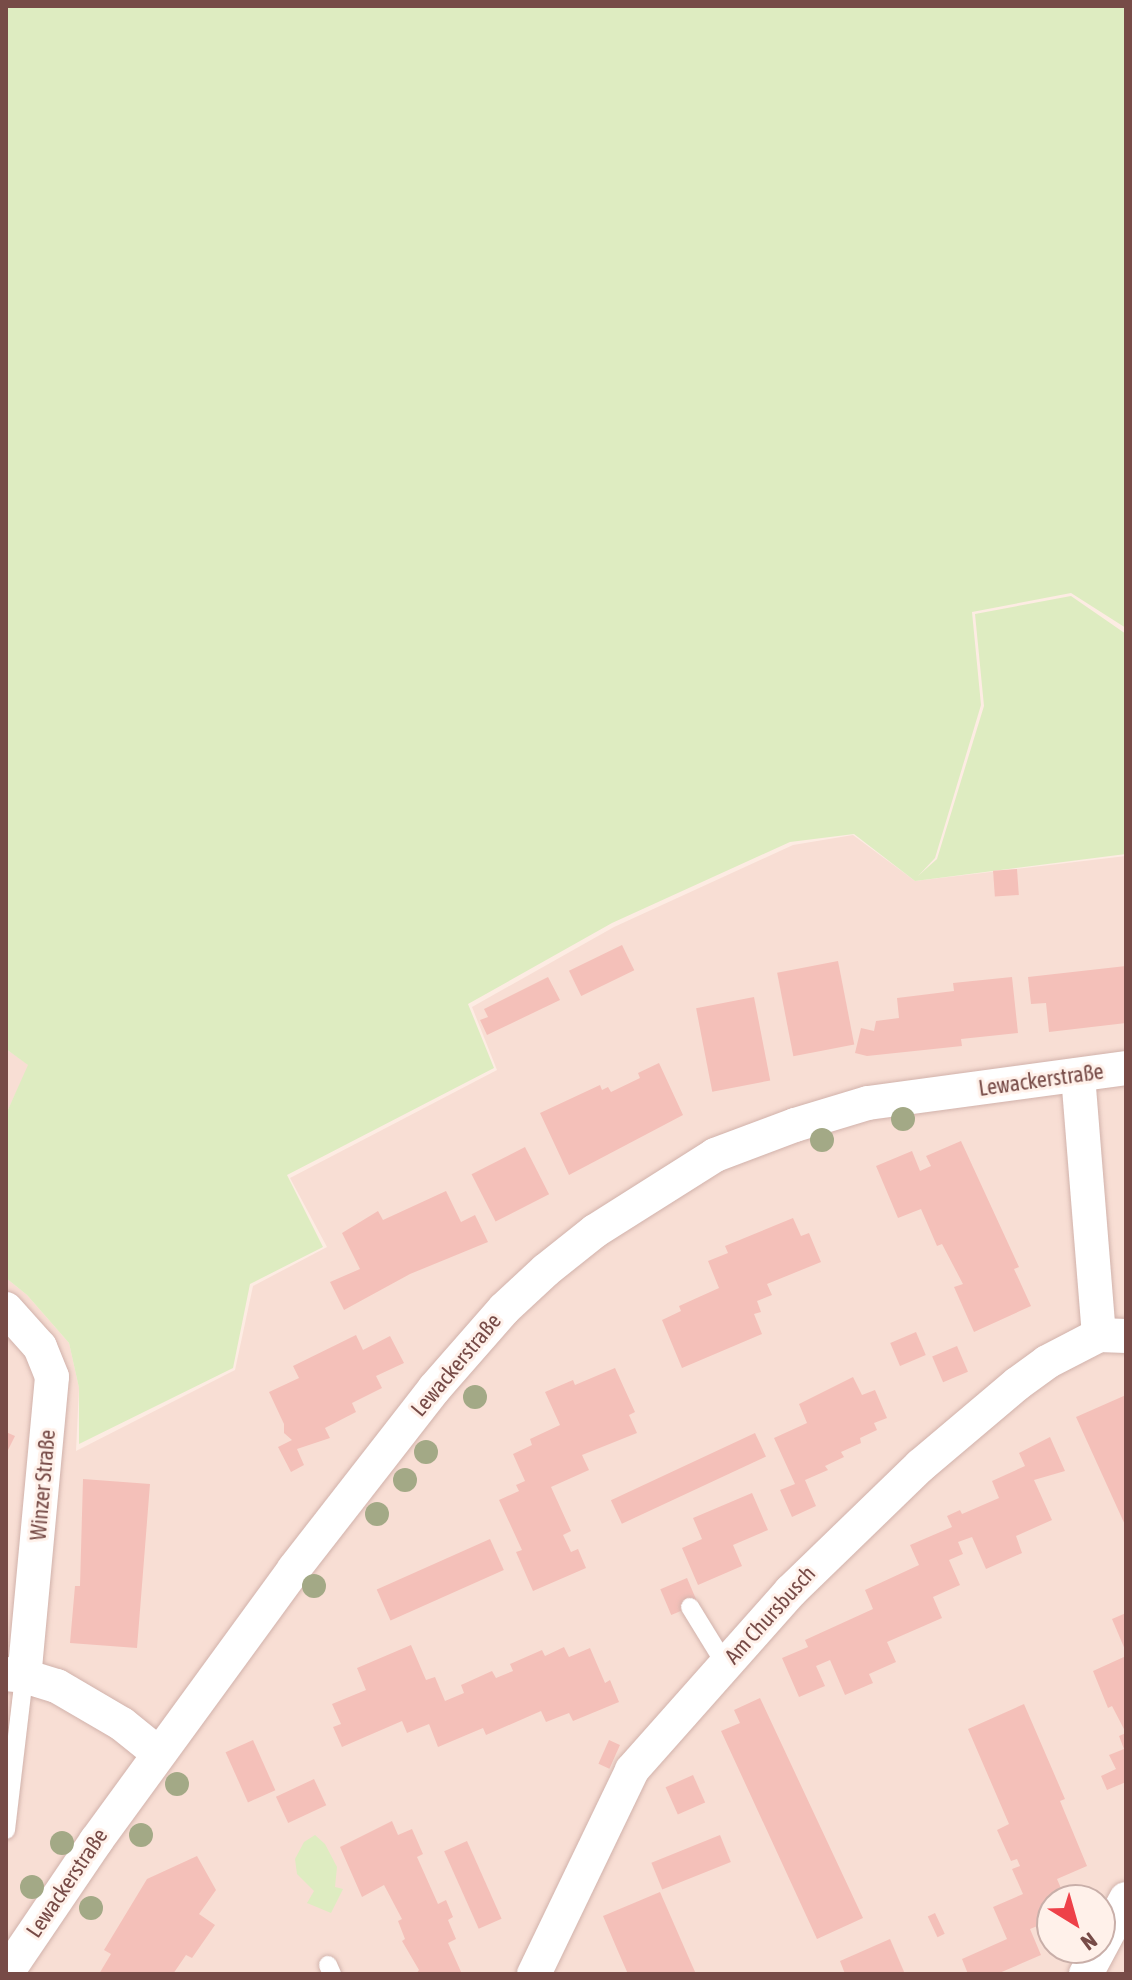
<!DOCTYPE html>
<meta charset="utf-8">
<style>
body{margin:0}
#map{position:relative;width:1132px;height:1980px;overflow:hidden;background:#fdece3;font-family:"Asap Condensed",sans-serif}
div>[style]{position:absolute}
.residential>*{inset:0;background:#f8ded4}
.green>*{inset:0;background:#deecc1}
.building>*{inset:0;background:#f4c0b9;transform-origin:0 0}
.roads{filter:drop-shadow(0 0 2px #d1b2ab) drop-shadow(0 0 2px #d1b2ab)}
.lane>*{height:18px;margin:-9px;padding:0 9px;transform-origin:9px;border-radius:9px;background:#fff}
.street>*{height:34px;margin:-17px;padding:0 17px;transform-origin:17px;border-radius:17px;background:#fff}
.trees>*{width:24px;height:24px;margin:-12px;border-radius:50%;background:#a3a986}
span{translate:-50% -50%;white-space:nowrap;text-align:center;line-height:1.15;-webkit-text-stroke:6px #fff1ea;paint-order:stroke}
.street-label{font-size:22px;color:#774b47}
.frame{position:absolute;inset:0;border:8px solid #774b47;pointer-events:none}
.north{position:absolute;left:1036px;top:1884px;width:80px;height:80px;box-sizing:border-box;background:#fff1ea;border:2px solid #c9afa9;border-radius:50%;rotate:143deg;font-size:22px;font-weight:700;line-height:32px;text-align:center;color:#774b47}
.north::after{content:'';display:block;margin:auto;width:28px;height:36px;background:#ee4149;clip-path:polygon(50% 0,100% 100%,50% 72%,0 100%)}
</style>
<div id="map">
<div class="residential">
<i style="clip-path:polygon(evenodd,853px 835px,915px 881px,1126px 856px,1126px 1974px,6px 1974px,6px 1278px,27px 1295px,69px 1343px,79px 1388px,76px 1451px,235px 1370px,253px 1286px,327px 1247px,290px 1178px,497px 1070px,472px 1007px,614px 927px,793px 845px,853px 835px,1052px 1900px,1100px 1900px,1100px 1948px,1052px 1948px,1052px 1900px)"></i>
<i style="clip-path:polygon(6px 1049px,29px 1065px,6px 1114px)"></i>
</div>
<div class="green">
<i style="clip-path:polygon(6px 6px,1126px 6px,1126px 628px,1071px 593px,972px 612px,981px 705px,935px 858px,918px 876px,937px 859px,984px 706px,975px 614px,1071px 596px,1126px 634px,1126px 854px,915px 881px,854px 834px,790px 842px,612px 923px,468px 1004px,494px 1068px,287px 1175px,323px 1247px,250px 1284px,233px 1368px,79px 1444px,79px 1388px,69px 1343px,27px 1295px,6px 1278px,6px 1114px,28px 1065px,6px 1049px)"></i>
<i style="clip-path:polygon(315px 1835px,325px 1844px,337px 1867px,335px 1887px,343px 1889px,331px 1913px,307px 1903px,314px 1891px,297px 1874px,295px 1859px,304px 1842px)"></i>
</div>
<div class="building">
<i style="left:1017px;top:869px;width:26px;height:24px;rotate:86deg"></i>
<i style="left:622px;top:945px;width:28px;height:59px;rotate:64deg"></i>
<i style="left:838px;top:961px;width:85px;height:62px;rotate:79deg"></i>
<i style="clip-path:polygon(1126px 966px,1126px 1023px,1049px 1032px,1046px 1003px,1031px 1004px,1028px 977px)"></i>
<i style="clip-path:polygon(548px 977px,560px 1000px,487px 1035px,480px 1020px,488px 1017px,484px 1009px)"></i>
<i style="clip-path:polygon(1012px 977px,1018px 1033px,961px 1039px,962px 1046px,867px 1056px,855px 1053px,861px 1028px,874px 1031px,876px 1021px,899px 1018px,897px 998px,954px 991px,953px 983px)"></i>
<i style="left:754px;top:997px;width:85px;height:59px;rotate:79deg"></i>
<i style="clip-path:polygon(659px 1063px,683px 1115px,569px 1175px,540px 1113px,600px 1085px,602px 1090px,608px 1087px,611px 1092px,640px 1078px,638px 1073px)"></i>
<i style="clip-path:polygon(961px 1141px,1019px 1267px,1014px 1269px,1031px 1306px,974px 1332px,954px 1287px,963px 1284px,942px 1244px,937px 1246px,921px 1209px,898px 1218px,876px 1166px,912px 1151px,920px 1171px,931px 1166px,926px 1156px)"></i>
<i style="left:525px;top:1147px;width:53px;height:60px;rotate:63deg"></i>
<i style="clip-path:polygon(446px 1191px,461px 1222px,475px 1215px,488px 1242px,410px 1274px,344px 1310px,330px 1282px,360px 1269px,342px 1233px,378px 1211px,383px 1220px)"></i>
<i style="clip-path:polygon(793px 1218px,801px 1236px,809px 1233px,821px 1262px,767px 1284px,772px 1295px,757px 1301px,761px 1312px,754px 1314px,762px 1334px,682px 1368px,662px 1320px,681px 1311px,679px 1306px,719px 1288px,708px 1261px,728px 1253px,725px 1246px)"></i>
<i style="left:916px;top:1332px;width:25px;height:28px;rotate:67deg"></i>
<i style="clip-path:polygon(356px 1335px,363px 1350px,390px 1336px,404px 1363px,376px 1376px,382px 1388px,352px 1403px,356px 1412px,325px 1428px,330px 1438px,297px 1449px,304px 1465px,291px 1472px,278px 1447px,292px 1440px,284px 1433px,284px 1424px,269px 1392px,299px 1378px,293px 1366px)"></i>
<i style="left:957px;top:1346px;width:28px;height:27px;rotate:67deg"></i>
<i style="clip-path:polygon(615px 1368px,635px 1412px,629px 1415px,637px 1433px,582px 1455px,589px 1470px,551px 1487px,571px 1531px,563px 1535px,571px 1552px,578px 1549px,586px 1568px,533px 1591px,516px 1552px,522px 1550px,499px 1500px,519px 1491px,516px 1485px,525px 1481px,513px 1454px,532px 1445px,530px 1439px,560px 1425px,545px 1392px,573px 1380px,575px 1385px)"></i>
<i style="clip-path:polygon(853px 1377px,862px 1395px,875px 1390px,887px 1418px,874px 1423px,877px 1430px,860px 1438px,861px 1443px,841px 1452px,844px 1457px,825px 1466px,828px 1470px,805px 1480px,816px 1506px,792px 1517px,780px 1490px,795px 1484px,774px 1438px,807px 1423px,799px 1404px)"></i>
<i style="clip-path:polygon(1126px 1395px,1126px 1527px,1076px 1417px)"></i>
<i style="clip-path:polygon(6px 1432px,15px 1436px,6px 1454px)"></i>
<i style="left:755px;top:1433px;width:26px;height:159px;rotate:65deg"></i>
<i style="clip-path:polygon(1050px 1437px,1065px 1471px,1034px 1480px,1052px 1520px,1016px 1536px,1022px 1553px,986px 1569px,972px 1537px,958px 1542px,963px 1554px,949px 1560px,960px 1585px,933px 1597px,942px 1618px,887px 1642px,896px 1662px,869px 1674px,873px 1683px,845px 1695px,830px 1660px,816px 1666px,825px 1686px,799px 1697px,782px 1658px,808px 1647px,805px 1640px,873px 1609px,865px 1590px,919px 1565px,910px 1545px,952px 1527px,947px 1516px,960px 1510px,962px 1514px,999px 1498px,992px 1481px,1025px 1466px,1019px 1453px)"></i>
<i style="clip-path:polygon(83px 1479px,150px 1484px,137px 1648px,70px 1643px,75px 1586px,80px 1586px)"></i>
<i style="clip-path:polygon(752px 1493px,768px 1530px,733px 1545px,742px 1566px,698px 1585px,682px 1548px,702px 1539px,693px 1518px)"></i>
<i style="left:490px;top:1539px;width:34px;height:124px;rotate:66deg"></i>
<i style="left:687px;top:1578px;width:28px;height:29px;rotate:67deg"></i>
<i style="clip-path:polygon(1126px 1613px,1126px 1652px,1112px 1619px)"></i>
<i style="clip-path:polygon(411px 1645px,426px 1680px,435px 1677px,445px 1701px,464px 1693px,461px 1685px,492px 1671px,496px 1678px,513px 1671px,510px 1664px,542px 1650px,545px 1656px,564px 1647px,569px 1657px,590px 1648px,605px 1683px,610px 1680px,619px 1702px,573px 1721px,569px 1713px,546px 1722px,541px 1711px,486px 1735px,483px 1728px,438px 1747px,429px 1724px,407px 1733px,402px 1721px,342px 1747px,333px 1727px,341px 1724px,332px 1704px,366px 1690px,357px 1668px)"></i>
<i style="clip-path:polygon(1126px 1656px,1126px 1782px,1107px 1790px,1101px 1776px,1116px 1769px,1109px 1755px,1124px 1749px,1119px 1736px,1126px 1733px,1112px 1706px,1108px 1708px,1093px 1671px)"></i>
<i style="clip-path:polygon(760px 1698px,863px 1918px,817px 1939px,721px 1731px,740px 1723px,734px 1710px)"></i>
<i style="clip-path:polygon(1024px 1704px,1065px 1799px,1060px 1801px,1087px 1866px,1057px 1879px,1066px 1900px,1052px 1900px,1052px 1920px,1030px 1929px,1041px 1955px,997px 1974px,968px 1974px,962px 1959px,1007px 1939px,993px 1907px,1023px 1894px,1012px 1869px,1020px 1866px,1017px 1859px,1011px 1861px,997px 1830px,1009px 1824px,968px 1729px)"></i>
<i style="left:253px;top:1740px;width:55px;height:30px;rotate:66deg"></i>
<i style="left:609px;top:1740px;width:12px;height:26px;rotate:24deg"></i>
<i style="left:693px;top:1775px;width:30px;height:30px;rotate:66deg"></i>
<i style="left:314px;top:1779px;width:29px;height:42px;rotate:65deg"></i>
<i style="clip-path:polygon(392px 1821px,398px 1835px,412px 1829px,423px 1854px,417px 1857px,438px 1904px,446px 1900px,453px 1917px,448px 1920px,456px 1939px,448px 1943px,462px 1974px,416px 1974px,419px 1970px,402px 1941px,405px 1939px,398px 1921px,402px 1919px,384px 1885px,362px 1897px,340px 1847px)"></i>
<i style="left:720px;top:1835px;width:29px;height:74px;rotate:68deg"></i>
<i style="left:467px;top:1841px;width:85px;height:25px;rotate:66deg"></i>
<i style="clip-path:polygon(197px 1856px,216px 1890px,199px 1914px,215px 1925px,192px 1958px,186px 1955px,173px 1974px,99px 1974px,111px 1954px,104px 1950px,147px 1879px)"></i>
<i style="clip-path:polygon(660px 1892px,688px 1956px,696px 1974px,628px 1974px,617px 1949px,603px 1916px)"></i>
<i style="left:935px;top:1913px;width:23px;height:8px;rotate:65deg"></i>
<i style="clip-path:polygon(890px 1939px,905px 1974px,845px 1974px,840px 1961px)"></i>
</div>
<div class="roads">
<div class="lane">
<i style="left:690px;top:1607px;width:67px;rotate:58.4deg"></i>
<i style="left:6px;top:1830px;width:155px;rotate:-83.3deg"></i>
<i style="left:328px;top:1965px;width:10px;rotate:66deg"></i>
</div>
<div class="street">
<i style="left:1078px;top:1075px;width:261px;rotate:85.4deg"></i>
<i style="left:6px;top:1309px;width:51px;rotate:48.2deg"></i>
<i style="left:40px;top:1347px;width:32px;rotate:68deg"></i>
<i style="left:52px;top:1377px;width:300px;rotate:95.3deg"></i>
<i style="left:6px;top:1674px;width:18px;rotate:6deg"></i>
<i style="left:24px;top:1676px;width:34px;rotate:17deg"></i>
<i style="left:57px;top:1686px;width:75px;rotate:30.3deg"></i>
<i style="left:122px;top:1724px;width:46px;rotate:38.9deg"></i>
<i style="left:6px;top:1974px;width:161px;rotate:-55.9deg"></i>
<i style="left:96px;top:1841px;width:336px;rotate:-53.9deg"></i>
<i style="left:294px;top:1569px;width:228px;rotate:-52.1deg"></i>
<i style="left:434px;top:1389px;width:106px;rotate:-48.8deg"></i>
<i style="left:504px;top:1309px;width:57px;rotate:-42.9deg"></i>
<i style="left:546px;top:1270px;width:63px;rotate:-38.5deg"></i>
<i style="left:595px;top:1231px;width:142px;rotate:-32.3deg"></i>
<i style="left:715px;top:1155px;width:85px;rotate:-20.6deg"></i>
<i style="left:795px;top:1125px;width:76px;rotate:-16.8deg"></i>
<i style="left:868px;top:1103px;width:260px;rotate:-7.7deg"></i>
<i style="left:534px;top:1974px;width:226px;rotate:-64.3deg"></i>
<i style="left:632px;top:1770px;width:239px;rotate:-48.4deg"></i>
<i style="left:791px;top:1591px;width:180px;rotate:-44.1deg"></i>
<i style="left:920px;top:1466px;width:127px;rotate:-40.2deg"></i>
<i style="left:1017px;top:1384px;width:37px;rotate:-36deg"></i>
<i style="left:1047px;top:1362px;width:59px;rotate:-27.4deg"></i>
<i style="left:1099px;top:1335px;width:27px;rotate:2deg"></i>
<i style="left:1086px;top:1974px;width:85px;rotate:-61.9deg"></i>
</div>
</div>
<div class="trees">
<i style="left:903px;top:1119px"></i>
<i style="left:822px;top:1140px"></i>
<i style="left:475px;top:1397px"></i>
<i style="left:426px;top:1452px"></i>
<i style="left:405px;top:1480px"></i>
<i style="left:377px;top:1514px"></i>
<i style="left:314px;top:1586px"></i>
<i style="left:177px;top:1784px"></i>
<i style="left:141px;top:1835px"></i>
<i style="left:62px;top:1843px"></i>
<i style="left:32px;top:1887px"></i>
<i style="left:91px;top:1908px"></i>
</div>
<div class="street-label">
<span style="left:1041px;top:1080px;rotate:-8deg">Lewackerstraße</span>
<span style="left:456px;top:1365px;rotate:-50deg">Lewackerstraße</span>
<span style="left:43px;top:1485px;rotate:-85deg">Winzer Straße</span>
<span style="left:770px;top:1615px;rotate:-48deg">Am Chursbusch</span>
<span style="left:67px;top:1883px;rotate:-56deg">Lewackerstraße</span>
</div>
<div class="frame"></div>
<div class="north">N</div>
</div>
